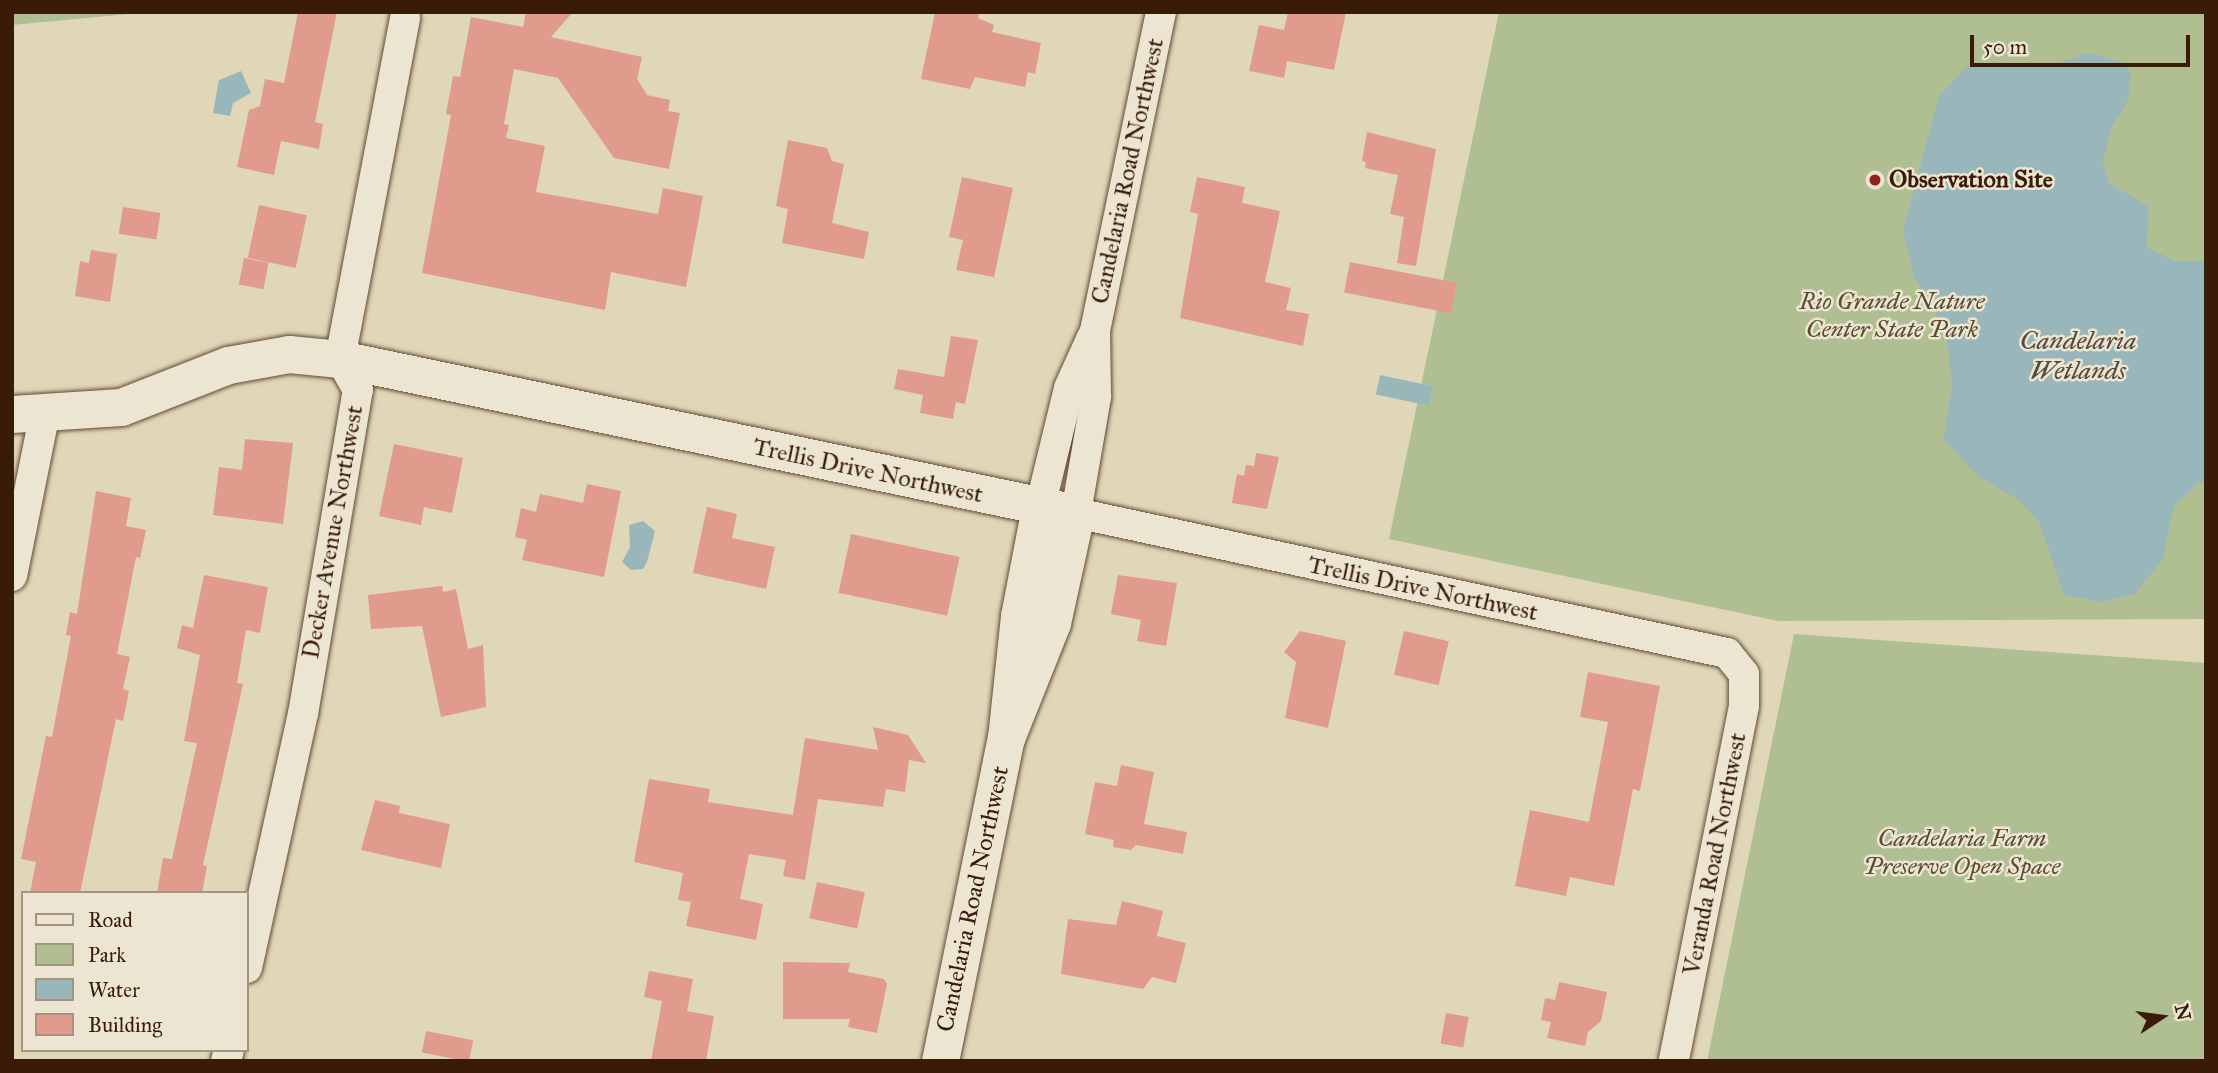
<!DOCTYPE html>
<style>
body{margin:0}
#map{position:relative;width:2218px;height:1073px;overflow:hidden;background:#e0d7b9;font-family:"IM FELL Great Primer",serif}
div>[style]{position:absolute}
.green>*{inset:0;background:#afbf91}
.water>*{inset:0;background:#99b7ba;transform-origin:0 0}
.building>*{inset:0;background:#e09b8d;transform-origin:0 0}
.roads{filter:drop-shadow(0 0 2px #634a34) drop-shadow(0 0 2px #634a34)}
.minor>*{height:30px;margin:-15px;padding:0 15px;transform-origin:15px;border-radius:15px;background:#ebe5d2}
.tertiary>*{height:37px;margin:-18.5px;padding:0 18.5px;transform-origin:18.5px;border-radius:18.5px;background:#ebe5d2}
.dots>*{width:19px;height:19px;translate:-50% -50%;box-sizing:border-box;border:4px solid #ebe5d2;border-radius:50%}
span{translate:-50% -50%;white-space:nowrap;text-align:center;line-height:1.15;-webkit-text-stroke:5px #ebe5d2;paint-order:stroke}
.street-label{font-size:24px;color:#391b08}
.poi-label{font-size:24px;color:#391b08;font-weight:700}
.left{translate:0 -50%;text-align:left}
.park-label{font-size:24px;color:#5c4c31;font-style:italic}
.water-label{font-size:26px;color:#564a3d;font-style:italic}
.frame{position:absolute;inset:0;border:14px solid #391b08;pointer-events:none}
.legend{position:absolute;left:21px;top:891px;width:228px;height:161px;box-sizing:border-box;background:#ebe5d2;border:2px solid #a49481;margin:0;padding:9px 12px;list-style:none;font-size:21px;color:#391b08}
.legend li{display:flex;align-items:center;gap:14px;height:35px}
.legend b{width:35px;border:2px solid #a49481}
.north{position:absolute;left:2127px;top:982px;width:70px;height:70px;-webkit-text-stroke:5px #ebe5d2;paint-order:stroke;rotate:77deg;font-size:19px;font-weight:700;line-height:28px;text-align:center;color:#391b08}
.north::after{content:'';display:block;margin:auto;width:24px;height:32px;background:#391b08;clip-path:polygon(50% 0,100% 100%,50% 72%,0 100%)}
.scale{position:absolute;left:1970px;top:35px;width:220px;height:32px;box-sizing:border-box;border:4px solid #391b08;border-top:0;padding-left:9px;font-size:21px;line-height:24px;white-space:nowrap;color:#391b08;-webkit-text-stroke:5px #ebe5d2;paint-order:stroke}
</style>
<div id="map">
<div class="green">
<i style="clip-path:polygon(12px 12px,150px 12px,12px 25px)"></i>
<i style="clip-path:polygon(1499px 12px,2206px 12px,2206px 619px,1778px 621px,1389px 539px)"></i>
<i style="clip-path:polygon(1794px 634px,2206px 663px,2206px 1061px,1707px 1061px)"></i>
</div>
<div class="water">
<i style="clip-path:polygon(2088px 53px,2126px 63px,2131px 75px,2128px 101px,2112px 126px,2103px 162px,2109px 183px,2148px 206px,2147px 247px,2175px 261px,2206px 261px,2206px 483px,2199px 482px,2174px 506px,2163px 559px,2135px 594px,2101px 602px,2064px 595px,2039px 522px,2019px 500px,1979px 477px,1943px 439px,1952px 385px,1946px 330px,1914px 277px,1903px 230px,1939px 96px,1968px 65px,2045px 67px)"></i>
<i style="clip-path:polygon(241px 71px,251px 93px,233px 103px,230px 116px,213px 113px,219px 80px)"></i>
<i style="left:1380px;top:375px;width:54px;height:20px;rotate:12deg"></i>
<i style="clip-path:polygon(643px 521px,655px 531px,647px 562px,643px 569px,631px 570px,622px 562px,630px 547px,629px 525px)"></i>
</div>
<div class="building">
<i style="clip-path:polygon(298px 12px,337px 12px,315px 122px,323px 124px,319px 149px,281px 141px,274px 175px,237px 167px,249px 110px,260px 106px,265px 79px,284px 83px)"></i>
<i style="clip-path:polygon(526px 12px,573px 12px,551px 37px,642px 57px,637px 79px,647px 95px,670px 100px,668px 111px,680px 113px,669px 169px,614px 158px,558px 78px,514px 69px,504px 124px,509px 125px,506px 138px,545px 146px,536px 192px,658px 214px,663px 188px,703px 196px,686px 287px,611px 272px,605px 310px,422px 273px,451px 115px,446px 114px,453px 76px,460px 77px,471px 17px,523px 27px)"></i>
<i style="clip-path:polygon(935px 12px,979px 12px,978px 18px,994px 25px,992px 32px,1041px 43px,1035px 74px,1028px 72px,1025px 87px,975px 77px,970px 89px,921px 79px)"></i>
<i style="clip-path:polygon(1288px 12px,1346px 12px,1334px 70px,1287px 61px,1284px 78px,1249px 71px,1259px 25px,1284px 30px)"></i>
<i style="clip-path:polygon(1367px 132px,1436px 149px,1416px 266px,1397px 263px,1404px 217px,1390px 214px,1398px 175px,1365px 168px,1366px 162px,1362px 161px)"></i>
<i style="clip-path:polygon(788px 140px,827px 148px,832px 161px,844px 164px,832px 223px,869px 232px,864px 259px,782px 243px,788px 209px,776px 206px)"></i>
<i style="clip-path:polygon(962px 177px,1013px 188px,994px 277px,956px 270px,963px 240px,949px 237px)"></i>
<i style="clip-path:polygon(1197px 177px,1245px 187px,1242px 203px,1280px 211px,1265px 282px,1291px 288px,1286px 310px,1309px 314px,1303px 346px,1180px 318px,1198px 214px,1190px 212px)"></i>
<i style="left:259px;top:205px;width:49px;height:54px;rotate:12deg"></i>
<i style="left:123px;top:207px;width:38px;height:27px;rotate:9deg"></i>
<i style="clip-path:polygon(91px 250px,117px 254px,110px 302px,75px 296px,80px 261px,89px 263px)"></i>
<i style="left:244px;top:258px;width:25px;height:27px;rotate:11deg"></i>
<i style="left:1350px;top:262px;width:109px;height:31px;rotate:11deg"></i>
<i style="clip-path:polygon(951px 336px,978px 340px,965px 404px,956px 402px,953px 419px,920px 413px,923px 395px,894px 389px,898px 369px,944px 377px)"></i>
<i style="clip-path:polygon(245px 439px,293px 443px,283px 524px,213px 515px,219px 467px,242px 470px)"></i>
<i style="clip-path:polygon(394px 444px,463px 458px,452px 513px,424px 507px,421px 525px,379px 516px)"></i>
<i style="clip-path:polygon(1256px 453px,1279px 457px,1267px 509px,1232px 503px,1237px 474px,1244px 476px,1246px 465px,1254px 466px)"></i>
<i style="clip-path:polygon(587px 484px,621px 491px,604px 577px,522px 560px,527px 540px,515px 537px,521px 508px,536px 512px,540px 494px,583px 503px)"></i>
<i style="clip-path:polygon(96px 491px,131px 498px,126px 526px,146px 530px,140px 558px,136px 557px,117px 654px,130px 657px,123px 689px,129px 691px,123px 721px,116px 719px,80px 893px,30px 893px,36px 862px,21px 859px,46px 736px,52px 737px,71px 636px,66px 635px,70px 612px,77px 614px)"></i>
<i style="clip-path:polygon(707px 507px,737px 514px,732px 538px,775px 547px,766px 589px,693px 573px)"></i>
<i style="left:851px;top:534px;width:111px;height:60px;rotate:12deg"></i>
<i style="clip-path:polygon(204px 575px,268px 587px,260px 633px,246px 630px,237px 683px,243px 684px,203px 865px,207px 866px,202px 893px,157px 893px,163px 858px,172px 859px,197px 743px,184px 741px,200px 655px,177px 648px,182px 625px,193px 628px)"></i>
<i style="clip-path:polygon(1118px 575px,1177px 583px,1166px 646px,1137px 641px,1141px 620px,1111px 614px)"></i>
<i style="clip-path:polygon(442px 586px,443px 592px,456px 589px,468px 649px,483px 645px,486px 707px,441px 717px,422px 626px,371px 629px,368px 595px)"></i>
<i style="clip-path:polygon(1300px 631px,1346px 641px,1328px 728px,1285px 718px,1296px 662px,1284px 652px)"></i>
<i style="left:1404px;top:631px;width:46px;height:45px;rotate:13deg"></i>
<i style="clip-path:polygon(1588px 672px,1660px 686px,1640px 791px,1633px 789px,1614px 886px,1570px 877px,1566px 896px,1515px 886px,1530px 810px,1589px 822px,1608px 722px,1580px 717px)"></i>
<i style="clip-path:polygon(873px 727px,908px 735px,926px 763px,909px 760px,905px 792px,886px 789px,883px 807px,818px 799px,805px 880px,783px 876px,786px 860px,749px 854px,740px 899px,763px 904px,756px 940px,686px 926px,691px 902px,678px 900px,683px 873px,634px 862px,649px 779px,710px 789px,708px 802px,793px 815px,805px 738px,878px 750px)"></i>
<i style="clip-path:polygon(1121px 765px,1154px 772px,1144px 824px,1187px 832px,1183px 854px,1136px 845px,1131px 850px,1113px 847px,1114px 840px,1085px 834px,1095px 782px,1117px 786px)"></i>
<i style="clip-path:polygon(375px 800px,400px 806px,399px 813px,450px 824px,441px 868px,361px 850px)"></i>
<i style="left:817px;top:882px;width:49px;height:37px;rotate:12deg"></i>
<i style="clip-path:polygon(1122px 901px,1163px 911px,1157px 936px,1186px 943px,1176px 983px,1152px 977px,1143px 989px,1061px 974px,1068px 919px,1116px 925px)"></i>
<i style="clip-path:polygon(783px 962px,850px 963px,848px 972px,884px 979px,887px 984px,877px 1033px,848px 1027px,850px 1019px,783px 1019px)"></i>
<i style="clip-path:polygon(649px 971px,693px 979px,687px 1011px,714px 1016px,706px 1061px,651px 1061px,662px 1001px,644px 997px)"></i>
<i style="clip-path:polygon(1559px 982px,1607px 992px,1601px 1021px,1588px 1032px,1585px 1046px,1547px 1038px,1551px 1022px,1541px 1020px,1545px 998px,1555px 1000px)"></i>
<i style="left:1446px;top:1013px;width:23px;height:31px;rotate:10deg"></i>
<i style="left:426px;top:1031px;width:48px;height:22px;rotate:11deg"></i>
</div>
<div class="roads">
<div class="minor">
<i style="left:1161px;top:12px;width:326px;rotate:101.7deg"></i>
<i style="left:1095px;top:331px;width:66px;rotate:89.1deg"></i>
<i style="left:1096px;top:397px;width:118px;rotate:99.8deg"></i>
<i style="left:1076px;top:513px;width:666px;rotate:12.14deg"></i>
<i style="left:1727px;top:653px;width:27px;rotate:51deg"></i>
<i style="left:1744px;top:674px;width:32px;rotate:90deg"></i>
<i style="left:1744px;top:706px;width:362px;rotate:101.2deg"></i>
<i style="left:1040px;top:507px;width:122px;rotate:-76.3deg"></i>
<i style="left:1069px;top:388px;width:56px;rotate:-65.7deg"></i>
<i style="left:12px;top:576px;width:167px;rotate:-78.6deg"></i>
<i style="left:247px;top:968px;width:260px;rotate:-77.6deg"></i>
<i style="left:303px;top:714px;width:329px;rotate:-80.4deg"></i>
<i style="left:358px;top:390px;width:36px;rotate:-120deg"></i>
<i style="left:340px;top:359px;width:348px;rotate:-79.2deg"></i>
<i style="left:226px;top:1061px;width:11px;rotate:-75deg"></i>
</div>
<div class="tertiary">
<i style="left:12px;top:414px;width:109px;rotate:-3.7deg"></i>
<i style="left:121px;top:407px;width:115px;rotate:-21.4deg"></i>
<i style="left:228px;top:365px;width:62px;rotate:-10.2deg"></i>
<i style="left:289px;top:354px;width:51px;rotate:5.6deg"></i>
<i style="left:340px;top:359px;width:752px;rotate:11.82deg"></i>
<i style="left:1076px;top:513px;width:113px;rotate:102.3deg"></i>
<i style="left:1052px;top:623px;width:124px;rotate:111.8deg"></i>
<i style="left:940px;top:1061px;width:330px;rotate:-78.5deg"></i>
<i style="left:1006px;top:738px;width:123px;rotate:-83.9deg"></i>
<i style="left:1019px;top:616px;width:111px;rotate:-79.1deg"></i>
</div>
</div>
<div class="dots">
<i style="left:1875px;top:180px;background:#8f2418"></i>
</div>
<div class="street-label">
<span style="left:1128px;top:171px;rotate:-78deg">Candelaria Road Northwest</span>
<span style="left:868px;top:471px;rotate:12deg">Trellis Drive Northwest</span>
<span style="left:333px;top:532px;rotate:-80deg">Decker Avenue Northwest</span>
<span style="left:1423px;top:589px;rotate:12deg">Trellis Drive Northwest</span>
<span style="left:1715px;top:854px;rotate:-79deg">Veranda Road Northwest</span>
<span style="left:973px;top:899px;rotate:-78deg">Candelaria Road Northwest</span>
</div>
<div class="poi-label">
<span class="left" style="left:1889px;top:180px">Observation Site</span>
</div>
<div class="park-label">
<span style="left:1892px;top:316px">Rio Grande Nature<br>Center State Park</span>
<span style="left:1962px;top:853px">Candelaria Farm<br>Preserve Open Space</span>
</div>
<div class="water-label">
<span style="left:2078px;top:356px">Candelaria<br>Wetlands</span>
</div>
<div class="frame"></div>
<ul class="legend">
<li><b style="height:9px;background:#ebe5d2"></b>Road</li>
<li><b style="height:19px;background:#afbf91"></b>Park</li>
<li><b style="height:19px;background:#99b7ba"></b>Water</li>
<li><b style="height:19px;background:#e09b8d"></b>Building</li>
</ul>
<div class="north">N</div>
<div class="scale">50 m</div>
</div>
